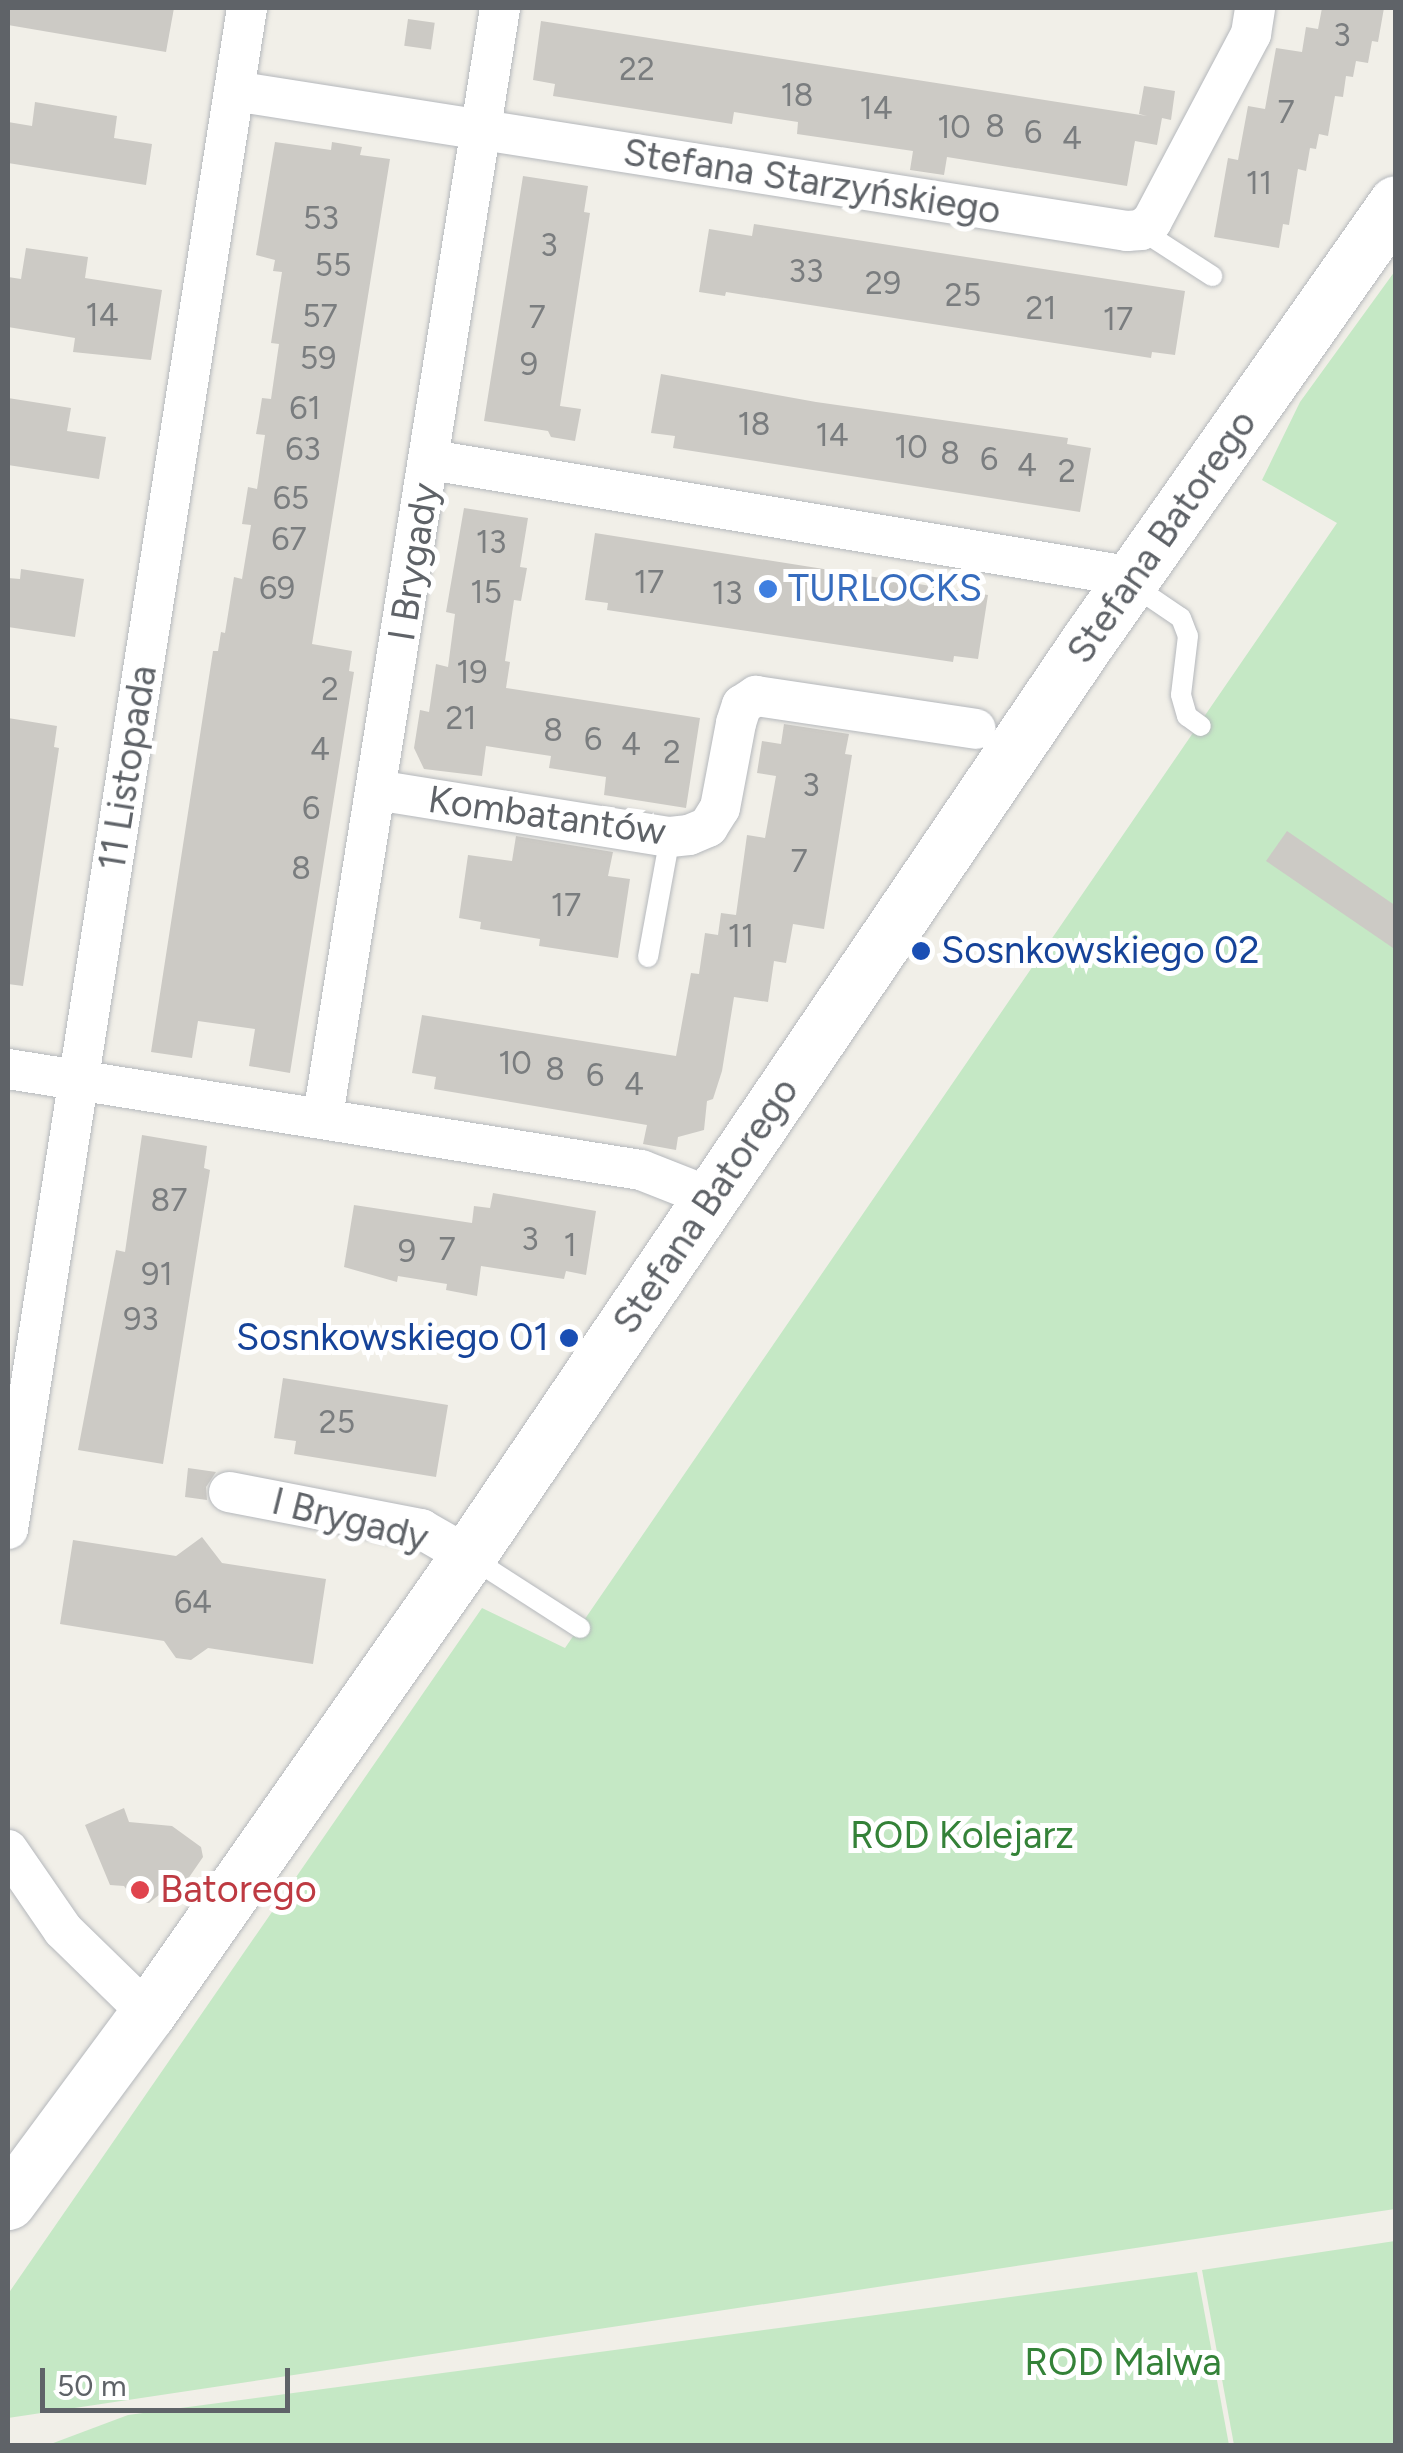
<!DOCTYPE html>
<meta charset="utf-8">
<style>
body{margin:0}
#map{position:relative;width:1403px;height:2453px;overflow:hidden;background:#f1efe8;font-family:Figtree,sans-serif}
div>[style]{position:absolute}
.green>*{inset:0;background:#c5e8c5}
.building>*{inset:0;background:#cccac5;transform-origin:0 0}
.roads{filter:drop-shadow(0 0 2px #b5b8bc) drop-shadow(0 0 2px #b5b8bc)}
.lane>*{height:20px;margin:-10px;padding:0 10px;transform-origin:10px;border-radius:10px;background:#fff}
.street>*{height:40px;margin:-20px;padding:0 20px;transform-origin:20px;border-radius:20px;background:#fff}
.secondary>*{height:55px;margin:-27.5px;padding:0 27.5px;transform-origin:27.5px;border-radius:27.5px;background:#fff}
.dots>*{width:28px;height:28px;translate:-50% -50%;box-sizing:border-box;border:5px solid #fff;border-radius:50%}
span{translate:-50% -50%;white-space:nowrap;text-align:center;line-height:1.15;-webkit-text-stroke:10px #fff;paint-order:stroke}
.number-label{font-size:32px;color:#7a7d7f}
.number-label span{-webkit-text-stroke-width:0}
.street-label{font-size:38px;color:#5f6368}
.shop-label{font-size:38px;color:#366cbe}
.left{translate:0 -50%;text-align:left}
.transit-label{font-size:38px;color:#164399}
.right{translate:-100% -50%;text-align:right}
.park-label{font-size:38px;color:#348238}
.health-label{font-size:38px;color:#be3a42}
.frame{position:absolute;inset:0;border:10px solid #5f6368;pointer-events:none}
.scale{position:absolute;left:40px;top:2368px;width:250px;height:45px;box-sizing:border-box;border:5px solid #5f6368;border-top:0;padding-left:12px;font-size:30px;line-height:35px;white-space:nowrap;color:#5f6368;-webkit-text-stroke:8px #fff;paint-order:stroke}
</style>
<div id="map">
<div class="green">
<i style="clip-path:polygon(1395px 271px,1395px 2209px,8px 2418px,8px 2294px,482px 1608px,565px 1648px,1337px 523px,1262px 480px,1300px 402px)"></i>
<i style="clip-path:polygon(1395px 2241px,1395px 2445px,1234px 2445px,1202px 2270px)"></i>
<i style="clip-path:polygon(1197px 2272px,1229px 2445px,48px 2445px,128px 2415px)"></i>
</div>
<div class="building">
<i style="clip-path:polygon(8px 8px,174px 8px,166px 52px,8px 25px)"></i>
<i style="clip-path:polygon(1322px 8px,1384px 8px,1378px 42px,1372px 41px,1368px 63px,1356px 61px,1353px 77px,1346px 76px,1343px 97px,1335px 96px,1328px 136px,1319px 134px,1316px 149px,1310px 148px,1306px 171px,1298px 169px,1289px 225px,1283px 224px,1279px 248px,1214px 237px,1228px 158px,1238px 160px,1248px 106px,1265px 109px,1276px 48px,1302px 52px,1306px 27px,1318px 29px)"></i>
<i style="left:408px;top:19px;width:27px;height:27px;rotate:8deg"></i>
<i style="clip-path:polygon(541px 21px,1147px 116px,1139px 114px,1144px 86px,1175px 91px,1171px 120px,1162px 118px,1157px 145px,1135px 141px,1127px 186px,947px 157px,944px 175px,910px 170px,913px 151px,797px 134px,798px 122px,734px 112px,732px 124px,553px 96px,555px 84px,533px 80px)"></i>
<i style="clip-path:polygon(35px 102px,117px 116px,114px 138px,152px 144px,146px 185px,8px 163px,8px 122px,32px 126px)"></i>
<i style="clip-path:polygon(275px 142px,331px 150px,332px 142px,362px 147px,360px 155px,390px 159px,312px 644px,352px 651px,349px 671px,354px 672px,290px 1073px,249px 1066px,255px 1029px,198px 1021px,192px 1058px,151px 1052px,213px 651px,218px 651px,221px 632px,225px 633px,234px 577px,242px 579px,251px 525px,242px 524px,248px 487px,257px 489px,265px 435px,256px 434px,259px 417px,262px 398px,271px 399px,279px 344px,271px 343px,282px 272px,273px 271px,275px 260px,256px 255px)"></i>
<i style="clip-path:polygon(523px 176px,588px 186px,584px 212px,590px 213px,560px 406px,581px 409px,575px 441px,551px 437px,548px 431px,484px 421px)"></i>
<i style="clip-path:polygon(754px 224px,1185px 291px,1175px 355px,1152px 352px,1151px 358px,726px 292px,725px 296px,699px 292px,709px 229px,752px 236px)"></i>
<i style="clip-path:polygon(26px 248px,88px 257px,85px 278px,162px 290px,151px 360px,73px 352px,75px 338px,8px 327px,8px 277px,21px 279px)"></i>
<i style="clip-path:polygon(661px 374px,816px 402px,1068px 438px,1067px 444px,1091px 448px,1080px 512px,673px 448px,675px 436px,651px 433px)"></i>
<i style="clip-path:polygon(8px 398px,71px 408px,67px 431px,106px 437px,99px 479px,8px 465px)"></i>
<i style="clip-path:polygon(464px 508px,528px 518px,520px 567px,527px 568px,521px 601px,514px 600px,505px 661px,510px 662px,506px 688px,700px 718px,686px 808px,604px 795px,606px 777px,549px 768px,551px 756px,486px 746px,482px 776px,424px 769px,414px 748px,420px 710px,429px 712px,436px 664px,448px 667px,455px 614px,446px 612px)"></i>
<i style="clip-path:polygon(595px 533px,988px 595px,978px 659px,954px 656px,953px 662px,607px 610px,608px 603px,585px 600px)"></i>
<i style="clip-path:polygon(21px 569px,84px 579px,75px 637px,8px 627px,8px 578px,20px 579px)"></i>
<i style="clip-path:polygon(8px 718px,57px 726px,54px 747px,59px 748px,23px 986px,8px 984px)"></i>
<i style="clip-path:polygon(784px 724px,849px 734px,845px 754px,852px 755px,824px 929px,793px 924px,786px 963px,774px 961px,768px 1002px,734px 997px,722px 1071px,713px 1099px,707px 1101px,704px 1130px,678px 1137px,676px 1150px,643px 1144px,647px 1125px,434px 1089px,436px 1077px,412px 1073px,422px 1015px,676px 1056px,691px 973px,699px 974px,705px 933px,718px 935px,721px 913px,736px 915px,747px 835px,765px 838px,776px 776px,757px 773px,762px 741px,781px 744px)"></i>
<i style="clip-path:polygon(1287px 831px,1396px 906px,1396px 950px,1266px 861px)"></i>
<i style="clip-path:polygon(516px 836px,613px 852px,608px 876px,630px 879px,618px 958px,539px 946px,540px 939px,480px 929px,481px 922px,459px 918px,468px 855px,512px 861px)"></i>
<i style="clip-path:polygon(142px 1135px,207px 1146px,204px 1168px,210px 1170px,163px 1464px,78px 1450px,116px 1250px,125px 1252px)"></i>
<i style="clip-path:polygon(493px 1193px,596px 1211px,586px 1275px,566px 1271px,564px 1279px,481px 1266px,477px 1296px,446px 1290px,447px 1284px,398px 1276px,397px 1282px,344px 1267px,354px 1205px,472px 1223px,474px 1206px,490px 1208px)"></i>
<i style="clip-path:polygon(283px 1378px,448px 1405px,436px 1477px,294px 1454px,296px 1441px,274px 1438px)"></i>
<i style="clip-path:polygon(188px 1468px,216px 1472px,206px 1487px,207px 1500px,185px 1497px)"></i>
<i style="clip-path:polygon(202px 1537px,222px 1563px,326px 1579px,313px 1664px,208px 1648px,191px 1660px,176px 1658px,164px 1641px,60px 1624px,73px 1540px,176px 1556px)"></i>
<i style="clip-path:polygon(124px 1808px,129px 1822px,172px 1826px,201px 1847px,203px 1857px,179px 1892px,165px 1890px,149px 1903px,136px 1902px,124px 1886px,110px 1885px,85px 1825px)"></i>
</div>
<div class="roads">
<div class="lane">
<i style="left:1141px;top:230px;width:85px;rotate:32.9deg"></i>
<i style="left:1131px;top:584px;width:60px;rotate:34.2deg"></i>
<i style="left:1181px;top:618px;width:19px;rotate:69deg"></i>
<i style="left:1188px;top:636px;width:59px;rotate:96.8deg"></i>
<i style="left:1181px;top:695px;width:22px;rotate:74deg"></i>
<i style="left:1187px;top:716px;width:17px;rotate:36deg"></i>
<i style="left:648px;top:957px;width:122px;rotate:-79.6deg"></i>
<i style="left:470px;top:1557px;width:131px;rotate:32.8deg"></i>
</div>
<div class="street">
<i style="left:234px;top:91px;width:904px;rotate:8.91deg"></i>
<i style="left:1127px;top:231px;width:14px;rotate:-4deg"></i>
<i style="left:1141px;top:230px;width:14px;rotate:-39deg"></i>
<i style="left:1152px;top:221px;width:212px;rotate:-62.1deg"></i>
<i style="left:1251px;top:34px;width:26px;rotate:-81deg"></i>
<i style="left:431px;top:460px;width:712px;rotate:9.46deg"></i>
<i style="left:376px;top:790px;width:298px;rotate:9.1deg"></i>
<i style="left:670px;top:837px;width:19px;rotate:-6deg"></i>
<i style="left:689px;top:835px;width:21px;rotate:-23deg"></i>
<i style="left:708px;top:827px;width:22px;rotate:-58deg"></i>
<i style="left:720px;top:808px;width:86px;rotate:-79.3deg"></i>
<i style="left:736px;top:723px;width:19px;rotate:-72deg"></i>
<i style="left:742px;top:705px;width:17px;rotate:-33deg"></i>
<i style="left:756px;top:696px;width:222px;rotate:8.5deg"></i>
<i style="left:8px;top:1069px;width:641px;rotate:9.07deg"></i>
<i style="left:641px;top:1170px;width:76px;rotate:21.5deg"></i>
<i style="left:323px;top:1116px;width:1122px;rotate:-80.92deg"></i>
<i style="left:229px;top:1492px;width:196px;rotate:10.9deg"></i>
<i style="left:421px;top:1529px;width:54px;rotate:29.9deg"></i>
<i style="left:8px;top:1529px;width:1540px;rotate:-81.07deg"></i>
<i style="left:8px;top:1850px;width:97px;rotate:55.5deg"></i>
<i style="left:63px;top:1930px;width:119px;rotate:44.3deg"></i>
</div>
<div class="secondary">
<i style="left:8px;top:2202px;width:235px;rotate:-53.5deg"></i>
<i style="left:148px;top:2013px;width:558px;rotate:-55deg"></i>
<i style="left:468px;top:1556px;width:1105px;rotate:-55.88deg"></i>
<i style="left:1088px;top:641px;width:535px;rotate:-54.89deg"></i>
</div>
</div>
<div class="dots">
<i style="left:768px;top:589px;background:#3f7fe0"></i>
<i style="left:921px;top:951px;background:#1a4fb4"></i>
<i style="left:569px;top:1338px;background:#1a4fb4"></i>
<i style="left:140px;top:1890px;background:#e0444e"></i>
</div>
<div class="number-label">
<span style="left:1342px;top:35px">3</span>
<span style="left:637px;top:69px">22</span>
<span style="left:797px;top:95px">18</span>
<span style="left:876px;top:108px">14</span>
<span style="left:1286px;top:112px">7</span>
<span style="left:995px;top:126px">8</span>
<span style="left:954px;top:127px">10</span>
<span style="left:1033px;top:132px">6</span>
<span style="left:1072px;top:138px">4</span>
<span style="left:1259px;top:183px">11</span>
<span style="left:321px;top:218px">53</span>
<span style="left:549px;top:245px">3</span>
<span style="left:333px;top:265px">55</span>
<span style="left:806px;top:271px">33</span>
<span style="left:883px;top:283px">29</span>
<span style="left:963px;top:295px">25</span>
<span style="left:1041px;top:308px">21</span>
<span style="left:102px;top:315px">14</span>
<span style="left:320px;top:316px">57</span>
<span style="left:537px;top:317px">7</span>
<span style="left:1118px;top:319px">17</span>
<span style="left:318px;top:358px">59</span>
<span style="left:529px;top:364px">9</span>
<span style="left:305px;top:408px">61</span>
<span style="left:754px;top:424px">18</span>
<span style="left:832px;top:435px">14</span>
<span style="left:911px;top:447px">10</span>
<span style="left:303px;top:449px">63</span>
<span style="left:950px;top:453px">8</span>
<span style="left:989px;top:459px">6</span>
<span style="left:1027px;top:465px">4</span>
<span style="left:1067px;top:471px">2</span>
<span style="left:291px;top:498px">65</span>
<span style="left:289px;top:539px">67</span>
<span style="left:491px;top:542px">13</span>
<span style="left:649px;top:582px">17</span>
<span style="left:277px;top:588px">69</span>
<span style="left:486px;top:592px">15</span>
<span style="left:727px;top:593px">13</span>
<span style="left:472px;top:672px">19</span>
<span style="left:330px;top:689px">2</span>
<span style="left:461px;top:718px">21</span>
<span style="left:553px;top:730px">8</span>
<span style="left:593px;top:739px">6</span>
<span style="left:631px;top:744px">4</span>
<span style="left:320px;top:749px">4</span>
<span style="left:672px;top:752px">2</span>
<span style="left:811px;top:785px">3</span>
<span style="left:311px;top:808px">6</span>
<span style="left:799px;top:861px">7</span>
<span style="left:301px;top:868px">8</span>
<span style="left:566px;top:905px">17</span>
<span style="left:741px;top:936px">11</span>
<span style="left:515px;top:1063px">10</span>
<span style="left:555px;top:1069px">8</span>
<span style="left:595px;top:1075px">6</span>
<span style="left:634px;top:1084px">4</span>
<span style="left:169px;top:1200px">87</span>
<span style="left:530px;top:1239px">3</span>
<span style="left:570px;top:1245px">1</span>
<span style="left:447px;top:1249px">7</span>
<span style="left:407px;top:1251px">9</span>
<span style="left:157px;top:1274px">91</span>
<span style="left:141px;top:1319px">93</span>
<span style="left:337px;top:1422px">25</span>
<span style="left:193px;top:1602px">64</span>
</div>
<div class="street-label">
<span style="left:812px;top:182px;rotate:9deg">Stefana Starzyńskiego</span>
<span style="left:1162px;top:537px;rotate:-55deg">Stefana Batorego</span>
<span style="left:414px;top:562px;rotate:-81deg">I Brygady</span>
<span style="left:128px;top:768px;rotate:-81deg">11 Listopada</span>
<span style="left:547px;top:816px;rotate:8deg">Kombatantów</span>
<span style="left:706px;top:1206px;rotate:-56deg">Stefana Batorego</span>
<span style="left:350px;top:1520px;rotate:14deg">I Brygady</span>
</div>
<div class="shop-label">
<span class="left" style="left:788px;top:589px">TURLOCKS</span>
</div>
<div class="transit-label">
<span class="left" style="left:941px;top:951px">Sosnkowskiego 02</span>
<span class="right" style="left:549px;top:1338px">Sosnkowskiego 01</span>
</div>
<div class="park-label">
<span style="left:962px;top:1836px">ROD Kolejarz</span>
<span style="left:1123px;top:2363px">ROD Malwa</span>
</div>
<div class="health-label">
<span class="left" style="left:160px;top:1890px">Batorego</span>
</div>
<div class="frame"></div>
<div class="scale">50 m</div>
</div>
